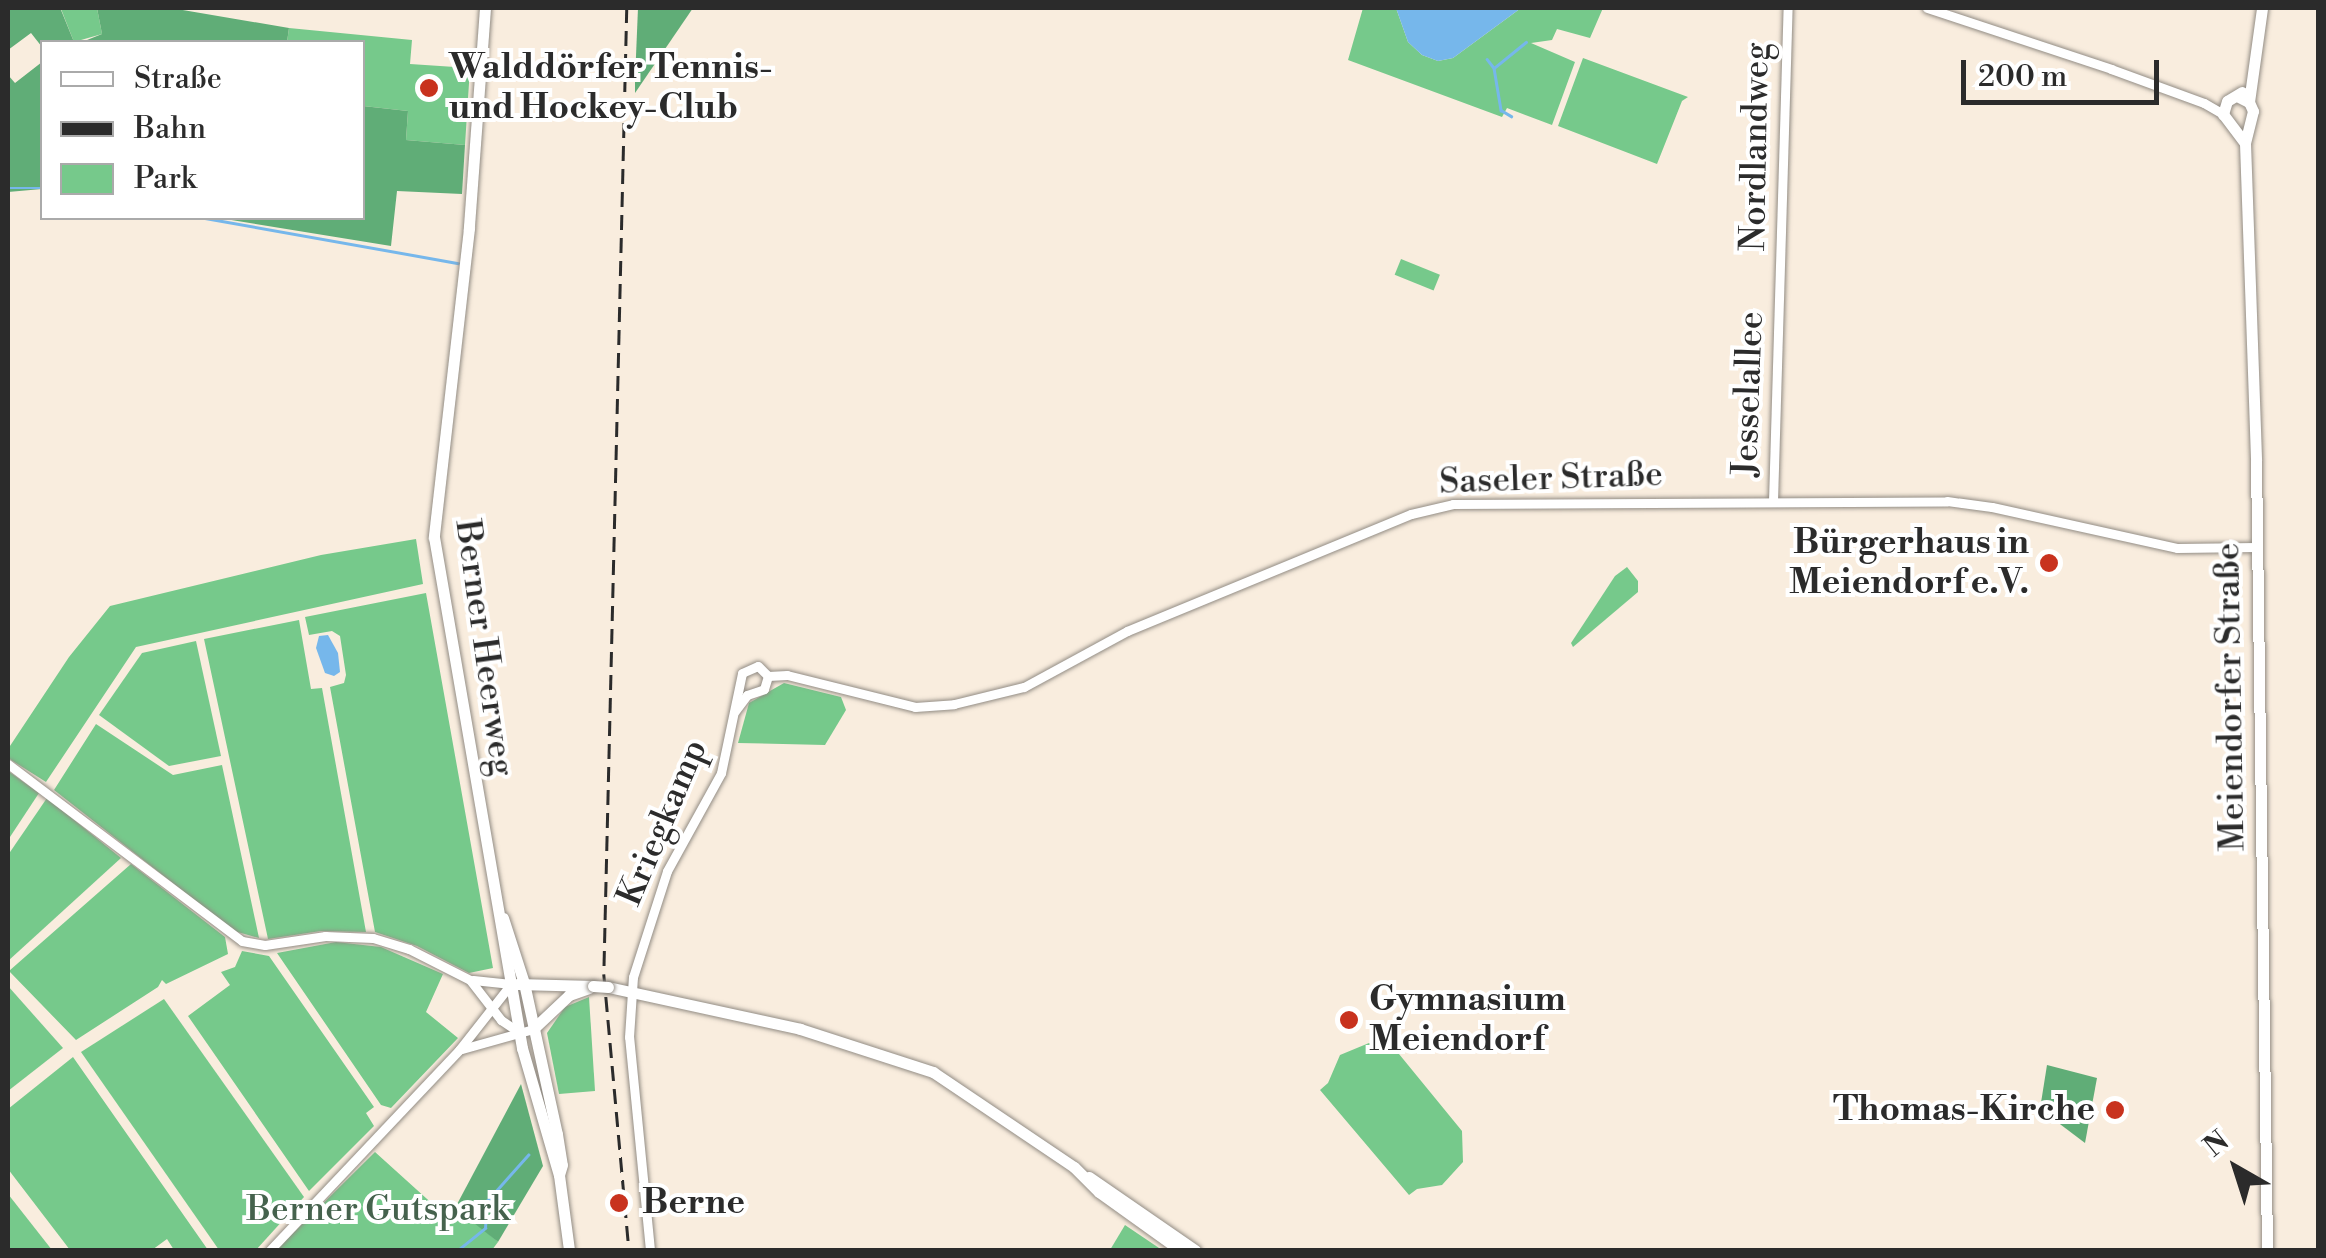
<!DOCTYPE html>
<meta charset="utf-8">
<style>
body{margin:0}
#map{position:relative;width:2326px;height:1258px;overflow:hidden;background:#f9edde;font-family:"Libre Bodoni",serif}
div>[style]{position:absolute}
.green>*{inset:0;background:#76c98b;transform-origin:0 0}
.forest>*{inset:0;background:#60ad77}
.water>*{inset:0;background:#76b7eb}
.stream>*{height:2.5px;margin:-1.25px;padding:0 1.25px;transform-origin:1.25px;border-radius:1.25px;background:#76b7eb}
.roads{filter:drop-shadow(0 0 2px #928c84) drop-shadow(0 0 2px #928c84)}
.minor>*{height:9px;margin:-4.5px;padding:0 4.5px;transform-origin:4.5px;border-radius:4.5px;background:#fff}
.major>*{height:11px;margin:-5.5px;padding:0 5.5px;transform-origin:5.5px;border-radius:5.5px;background:#fff}
.rail>*{height:2.5px;margin-top:-1.25px;transform-origin:0;background:repeating-linear-gradient(90deg,#2b2b2b 0 15px,transparent 0 23px)}
.bridges{filter:drop-shadow(0 0 2px #928c84) drop-shadow(0 0 2px #928c84)}
.major-bridge>*{height:11px;margin:-5.5px;padding:0 5.5px;transform-origin:5.5px;border-radius:5.5px;background:#fff}
.dots>*{width:28px;height:28px;translate:-50% -50%;box-sizing:border-box;border:5px solid #fff;border-radius:50%}
span{translate:-50% -50%;white-space:nowrap;text-align:center;line-height:1.15;-webkit-text-stroke:8px #fff;paint-order:stroke}
.poi-label{font-size:35px;color:#2b2b2b;font-weight:700}
.left{translate:0 -50%;text-align:left}
.right{translate:-100% -50%;text-align:right}
.street-label{font-size:35px;color:#2b2b2b}
.park-label{font-size:35px;color:#45624d}
.frame{position:absolute;inset:0;border:10px solid #2b2b2b;pointer-events:none}
.legend{position:absolute;left:40px;top:40px;width:325px;height:180px;box-sizing:border-box;background:#fff;border:2px solid #aaa;margin:0;padding:12px 18px;list-style:none;font-size:30px;color:#2b2b2b}
.legend li{display:flex;align-items:center;gap:20px;height:50px}
.legend b{width:50px;border:2px solid #aaa}
.north{position:absolute;left:2186px;top:1118px;width:100px;height:100px;-webkit-text-stroke:8px #fff;paint-order:stroke;rotate:321deg;font-size:28px;font-weight:700;line-height:40px;text-align:center;color:#2b2b2b}
.north::after{content:'';display:block;margin:auto;width:35px;height:45px;background:#2b2b2b;clip-path:polygon(50% 0,100% 100%,50% 72%,0 100%)}
.scale{position:absolute;left:1961px;top:60px;width:198px;height:45px;box-sizing:border-box;border:5px solid #2b2b2b;border-top:0;padding-left:12px;font-size:30px;line-height:35px;white-space:nowrap;color:#2b2b2b;-webkit-text-stroke:8px #fff;paint-order:stroke}
</style>
<div id="map">
<div class="green">
<i style="clip-path:polygon(97px 8px,102px 34px,74px 42px,61px 9px)"></i>
<i style="clip-path:polygon(1363px 8px,1396px 8px,1408px 42px,1422px 55px,1438px 61px,1453px 58px,1521px 8px,1603px 8px,1590px 38px,1557px 29px,1552px 40px,1531px 43px,1575px 62px,1552px 125px,1507px 108px,1502px 117px,1348px 60px)"></i>
<i style="clip-path:polygon(289px 28px,412px 40px,410px 64px,470px 68px,465px 145px,406px 140px,408px 111px,363px 106px,362px 42px,287px 42px)"></i>
<i style="clip-path:polygon(1583px 58px,1688px 97px,1682px 101px,1657px 164px,1558px 126px)"></i>
<i style="left:1401px;top:259px;width:42px;height:17px;rotate:22deg"></i>
<i style="clip-path:polygon(416px 539px,423px 584px,136px 647px,46px 782px,8px 758px,8px 749px,69px 657px,110px 606px,321px 555px)"></i>
<i style="clip-path:polygon(1627px 567px,1638px 581px,1638px 592px,1573px 647px,1571px 643px,1615px 576px)"></i>
<i style="clip-path:polygon(426px 593px,493px 968px,469px 973px,417px 946px,375px 932px,330px 687px,344px 683px,346px 675px,340px 636px,332px 631px,309px 635px,305px 617px)"></i>
<i style="clip-path:polygon(299px 620px,311px 689px,322px 688px,366px 932px,321px 931px,268px 939px,204px 639px)"></i>
<i style="clip-path:polygon(196px 641px,221px 756px,169px 766px,99px 715px,142px 653px)"></i>
<i style="clip-path:polygon(784px 683px,841px 697px,846px 710px,825px 745px,738px 743px,749px 703px)"></i>
<i style="clip-path:polygon(96px 724px,173px 775px,222px 765px,259px 938px,234px 931px,54px 790px)"></i>
<i style="clip-path:polygon(8px 771px,39px 793px,8px 840px)"></i>
<i style="clip-path:polygon(47px 798px,121px 858px,8px 961px,8px 855px)"></i>
<i style="clip-path:polygon(131px 864px,225px 937px,228px 954px,166px 984px,162px 980px,158px 987px,76px 1040px,9px 971px)"></i>
<i style="clip-path:polygon(336px 942px,381px 947px,443px 974px,426px 1012px,458px 1038px,391px 1108px,381px 1105px,277px 953px)"></i>
<i style="clip-path:polygon(242px 951px,269px 956px,374px 1107px,366px 1113px,374px 1126px,309px 1191px,188px 1016px,230px 985px,221px 972px,235px 967px)"></i>
<i style="clip-path:polygon(8px 986px,63px 1048px,8px 1091px)"></i>
<i style="clip-path:polygon(589px 997px,595px 1091px,559px 1094px,547px 1033px,565px 1007px)"></i>
<i style="clip-path:polygon(164px 999px,304px 1197px,256px 1250px,219px 1250px,81px 1052px)"></i>
<i style="clip-path:polygon(1369px 1043px,1399px 1054px,1462px 1131px,1463px 1162px,1442px 1185px,1417px 1189px,1409px 1195px,1320px 1090px,1328px 1083px,1340px 1055px)"></i>
<i style="clip-path:polygon(73px 1057px,208px 1250px,174px 1250px,167px 1239px,152px 1250px,70px 1250px,8px 1169px,8px 1109px)"></i>
<i style="clip-path:polygon(375px 1152px,437px 1208px,455px 1208px,481px 1227px,498px 1242px,492px 1250px,276px 1250px)"></i>
<i style="clip-path:polygon(8px 1194px,52px 1250px,8px 1250px)"></i>
<i style="clip-path:polygon(1125px 1225px,1162px 1250px,1110px 1250px)"></i>
</div>
<div class="forest">
<i style="clip-path:polygon(8px 8px,64px 8px,61px 10px,74px 42px,42px 42px,42px 47px,31px 33px,8px 50px)"></i>
<i style="clip-path:polygon(97px 8px,171px 8px,289px 28px,287px 42px,82px 42px,102px 34px)"></i>
<i style="clip-path:polygon(638px 8px,693px 8px,635px 93px,635px 80px)"></i>
<i style="clip-path:polygon(42px 62px,42px 189px,8px 192px,8px 75px,15px 83px)"></i>
<i style="clip-path:polygon(363px 106px,408px 111px,406px 140px,465px 145px,462px 194px,397px 191px,391px 246px,219px 218px,362px 218px)"></i>
<i style="clip-path:polygon(2047px 1065px,2097px 1078px,2085px 1143px,2040px 1109px)"></i>
<i style="clip-path:polygon(521px 1084px,543px 1166px,498px 1242px,455px 1208px)"></i>
</div>
<div class="water">
<i style="clip-path:polygon(1396px 8px,1521px 8px,1453px 58px,1438px 61px,1422px 55px,1408px 42px)"></i>
<i style="clip-path:polygon(328px 635px,338px 653px,340px 672px,334px 676px,325px 673px,316px 648px,319px 636px)"></i>
</div>
<div class="stream">
<i style="left:1487px;top:59px;width:11px;rotate:52deg"></i>
<i style="left:1494px;top:68px;width:41px;rotate:-39.1deg"></i>
<i style="left:1494px;top:68px;width:43px;rotate:80.5deg"></i>
<i style="left:1501px;top:110px;width:12px;rotate:31deg"></i>
<i style="left:8px;top:188px;width:34px"></i>
<i style="left:205px;top:218px;width:257px;rotate:10.1deg"></i>
<i style="left:458px;top:1250px;width:35px;rotate:-39deg"></i>
<i style="left:485px;top:1228px;width:27px;rotate:-86deg"></i>
<i style="left:487px;top:1201px;width:62px;rotate:-48.3deg"></i>
</div>
<div class="roads">
<div class="minor">
<i style="left:1927px;top:8px;width:194px;rotate:18.3deg"></i>
<i style="left:2111px;top:69px;width:99px;rotate:20.1deg"></i>
<i style="left:2204px;top:103px;width:22px;rotate:30deg"></i>
<i style="left:1773px;top:501px;width:493px;rotate:-88.3deg"></i>
<i style="left:768px;top:676px;width:19px;rotate:-3deg"></i>
<i style="left:787px;top:675px;width:132px;rotate:14deg"></i>
<i style="left:915px;top:707px;width:39px;rotate:-4deg"></i>
<i style="left:954px;top:704px;width:72px;rotate:-13.7deg"></i>
<i style="left:1024px;top:687px;width:117px;rotate:-28.5deg"></i>
<i style="left:1127px;top:631px;width:307px;rotate:-22.4deg"></i>
<i style="left:1411px;top:514px;width:43px;rotate:-13.4deg"></i>
<i style="left:1453px;top:504px;width:494px;rotate:-0.3deg"></i>
<i style="left:1947px;top:501px;width:45px;rotate:7.6deg"></i>
<i style="left:1992px;top:507px;width:189px;rotate:12.5deg"></i>
<i style="left:2177px;top:548px;width:79px;rotate:-0.7deg"></i>
<i style="left:735px;top:711px;width:20px;rotate:-53deg"></i>
<i style="left:747px;top:695px;width:18px;rotate:-19deg"></i>
<i style="left:764px;top:689px;width:14px;rotate:-73deg"></i>
<i style="left:8px;top:764px;width:293px;rotate:37.1deg"></i>
<i style="left:242px;top:941px;width:23px;rotate:10deg"></i>
<i style="left:265px;top:945px;width:61px;rotate:-8.5deg"></i>
<i style="left:325px;top:936px;width:48px;rotate:2.4deg"></i>
<i style="left:373px;top:938px;width:38px;rotate:17deg"></i>
<i style="left:409px;top:949px;width:68px;rotate:26.9deg"></i>
<i style="left:470px;top:980px;width:51px;rotate:52.2deg"></i>
<i style="left:501px;top:1020px;width:23px;rotate:34deg"></i>
<i style="left:462px;top:1049px;width:74px;rotate:-15.7deg"></i>
<i style="left:270px;top:1250px;width:275px;rotate:-46.6deg"></i>
<i style="left:459px;top:1050px;width:84px;rotate:-51.8deg"></i>
<i style="left:511px;top:984px;width:38px;rotate:-174deg"></i>
<i style="left:650px;top:1250px;width:214px;rotate:-95.6deg"></i>
<i style="left:629px;top:1037px;width:60px;rotate:-86.2deg"></i>
<i style="left:633px;top:977px;width:111px;rotate:-72.2deg"></i>
<i style="left:667px;top:871px;width:112px;rotate:-61.1deg"></i>
<i style="left:721px;top:773px;width:102px;rotate:-78.1deg"></i>
<i style="left:742px;top:673px;width:17px;rotate:-24deg"></i>
<i style="left:758px;top:666px;width:14px;rotate:45deg"></i>
</div>
<div class="major">
<i style="left:485px;top:8px;width:221px;rotate:94.2deg"></i>
<i style="left:469px;top:228px;width:311px;rotate:96.5deg"></i>
<i style="left:434px;top:537px;width:519px;rotate:80.23deg"></i>
<i style="left:522px;top:1048px;width:132px;rotate:73.8deg"></i>
<i style="left:559px;top:1175px;width:76px;rotate:82.4deg"></i>
<i style="left:2242px;top:92px;width:17px;rotate:149deg"></i>
<i style="left:2227px;top:101px;width:14px;rotate:107deg"></i>
<i style="left:2223px;top:114px;width:36px;rotate:53deg"></i>
<i style="left:2239px;top:97px;width:11px;rotate:27deg"></i>
<i style="left:2249px;top:102px;width:10px;rotate:66deg"></i>
<i style="left:2253px;top:111px;width:33px;rotate:104deg"></i>
<i style="left:2245px;top:143px;width:318px;rotate:88deg"></i>
<i style="left:2256px;top:461px;width:789px;rotate:89.2deg"></i>
<i style="left:2249px;top:102px;width:95px;rotate:-82.1deg"></i>
<i style="left:503px;top:918px;width:68px;rotate:72.1deg"></i>
<i style="left:524px;top:983px;width:155px;rotate:77.7deg"></i>
<i style="left:557px;top:1134px;width:31px;rotate:81deg"></i>
<i style="left:562px;top:1165px;width:10px;rotate:107deg"></i>
<i style="left:517px;top:984px;width:76px;rotate:1.5deg"></i>
<i style="left:608px;top:987px;width:197px;rotate:12.3deg"></i>
<i style="left:800px;top:1029px;width:140px;rotate:17.9deg"></i>
<i style="left:933px;top:1072px;width:170px;rotate:34deg"></i>
<i style="left:1074px;top:1167px;width:35px;rotate:45deg"></i>
<i style="left:1099px;top:1192px;width:100px;rotate:35.6deg"></i>
<i style="left:533px;top:1029px;width:50px;rotate:-43.4deg"></i>
<i style="left:569px;top:995px;width:21px;rotate:-19deg"></i>
<i style="left:1089px;top:1177px;width:129px;rotate:34.6deg"></i>
</div>
</div>
<div class="rail">
<i style="left:627px;top:8px;width:966px;rotate:91.36deg"></i>
<i style="left:604px;top:974px;width:277px;rotate:84.8deg"></i>
</div>
<div class="bridges">
<div class="major-bridge">
<i style="left:593px;top:986px;width:15px;rotate:4deg"></i>
</div>
</div>
<div class="dots">
<i style="left:429px;top:88px;background:#c8321e"></i>
<i style="left:2049px;top:563px;background:#c8321e"></i>
<i style="left:1349px;top:1020px;background:#c8321e"></i>
<i style="left:2115px;top:1110px;background:#c8321e"></i>
<i style="left:619px;top:1203px;background:#c8321e"></i>
</div>
<div class="poi-label">
<span class="left" style="left:449px;top:88px">Walddörfer Tennis-<br>und Hockey-Club</span>
<span class="right" style="left:2029px;top:563px">Bürgerhaus in<br>Meiendorf e.V.</span>
<span class="left" style="left:1369px;top:1020px">Gymnasium<br>Meiendorf</span>
<span class="right" style="left:2095px;top:1110px">Thomas-Kirche</span>
<span class="left" style="left:642px;top:1203px">Berne</span>
</div>
<div class="street-label">
<span style="left:1756px;top:147px;rotate:-89deg">Nordlandweg</span>
<span style="left:1749px;top:394px;rotate:-88deg">Jesselallee</span>
<span style="left:1551px;top:479px;rotate:-2deg">Saseler Straße</span>
<span style="left:484px;top:648px;rotate:82deg">Berner Heerweg</span>
<span style="left:2231px;top:697px;rotate:-91deg">Meiendorfer Straße</span>
<span style="left:663px;top:823px;rotate:-67deg">Kriegkamp</span>
</div>
<div class="park-label">
<span style="left:378px;top:1210px">Berner Gutspark</span>
</div>
<div class="frame"></div>
<ul class="legend">
<li><b style="height:12px;background:#fff"></b>Straße</li>
<li><b style="height:12px;background:#2b2b2b"></b>Bahn</li>
<li><b style="height:28px;background:#76c98b"></b>Park</li>
</ul>
<div class="north">N</div>
<div class="scale">200 m</div>
</div>
